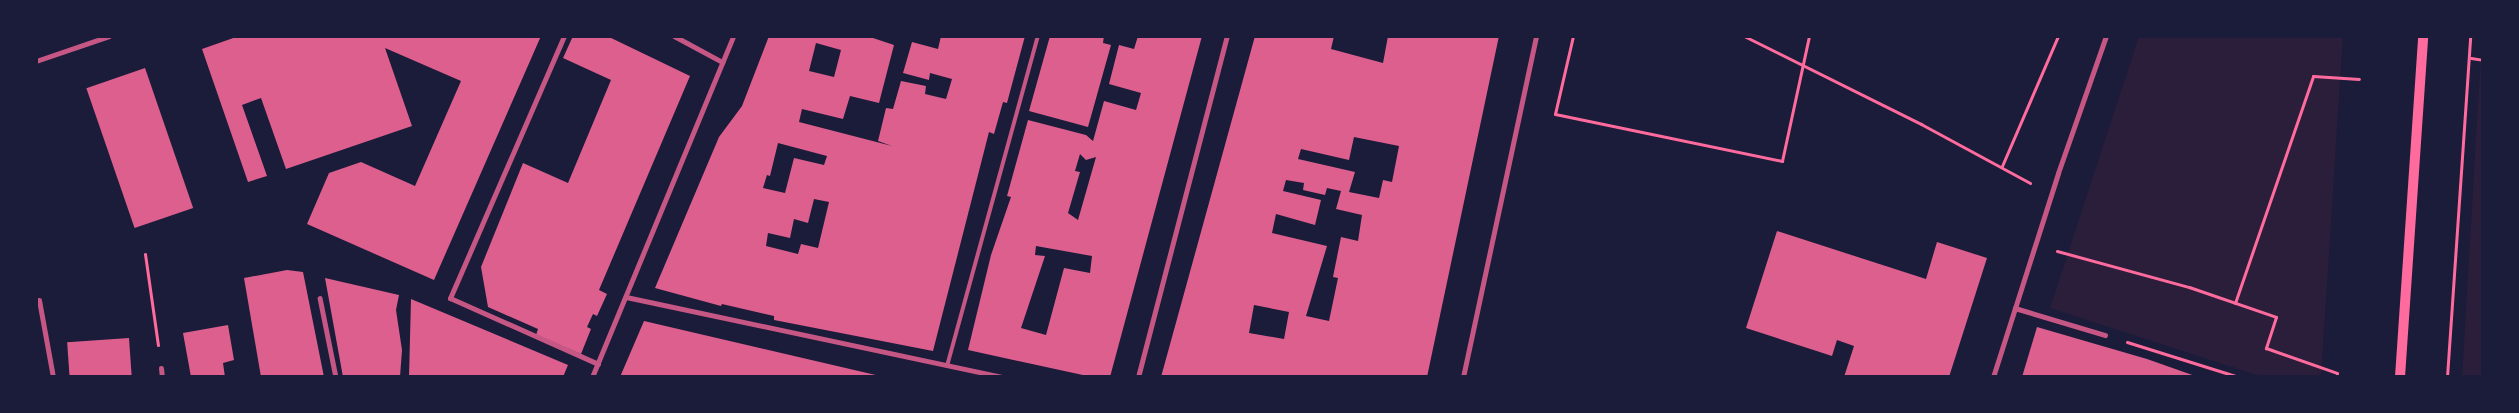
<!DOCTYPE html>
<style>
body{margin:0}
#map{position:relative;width:2519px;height:413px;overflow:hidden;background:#1b1b3a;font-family:"Varela Round",sans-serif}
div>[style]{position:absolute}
.green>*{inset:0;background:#2a1e3b}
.building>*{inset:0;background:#dd5f8e;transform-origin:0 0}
.path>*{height:3px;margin:-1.5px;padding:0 1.5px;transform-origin:1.5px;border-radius:1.5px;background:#ff6b9d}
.service>*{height:4px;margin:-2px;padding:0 2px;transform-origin:2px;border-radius:2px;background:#c65784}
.pedestrian>*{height:4.5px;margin:-2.25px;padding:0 2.25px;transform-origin:2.25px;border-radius:2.25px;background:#c65784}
.minor>*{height:5px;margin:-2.5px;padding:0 2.5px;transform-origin:2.5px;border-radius:2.5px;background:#c65784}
.secondary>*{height:10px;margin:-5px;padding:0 5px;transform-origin:5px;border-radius:5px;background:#ff6b9d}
span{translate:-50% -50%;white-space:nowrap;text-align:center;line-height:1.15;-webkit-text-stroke:4px #1b1b3a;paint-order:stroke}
.frame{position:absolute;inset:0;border:38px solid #1b1b3a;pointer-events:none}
</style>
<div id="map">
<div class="green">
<i style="clip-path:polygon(2139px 36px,2343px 36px,2321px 377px,2263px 377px,2050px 308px)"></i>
<i style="clip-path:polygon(2482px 36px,2483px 377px,2462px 377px)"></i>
</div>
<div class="building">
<i style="clip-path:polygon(239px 36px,541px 36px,434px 280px,307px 224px,329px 173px,361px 162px,415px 186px,461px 81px,385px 48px,412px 126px,286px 169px,261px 98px,242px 105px,267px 176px,248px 182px,202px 49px)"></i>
<i style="clip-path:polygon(573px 36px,607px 36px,690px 76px,599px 290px,607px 294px,597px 316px,593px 314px,587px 327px,591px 329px,581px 354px,536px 335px,538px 329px,488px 307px,481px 267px,523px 163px,568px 183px,611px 80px,563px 58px)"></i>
<i style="clip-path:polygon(evenodd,769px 36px,867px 36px,894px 45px,879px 103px,850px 96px,843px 119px,802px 109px,799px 122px,892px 146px,878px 141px,886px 108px,893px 109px,901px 81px,926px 86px,925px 94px,946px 99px,952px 79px,930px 73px,929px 80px,903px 73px,912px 42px,938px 49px,941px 36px,1025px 36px,1007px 103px,1003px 102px,994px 134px,989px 132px,933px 351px,774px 320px,774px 316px,722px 304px,721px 306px,655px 288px,719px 137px,742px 106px,769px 36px,816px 43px,841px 50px,834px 77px,809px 71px,816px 43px,769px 36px,778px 143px,827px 156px,824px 165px,794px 158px,785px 193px,763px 188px,767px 175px,770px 176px,778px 143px,769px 36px,814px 199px,829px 202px,818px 248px,801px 244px,798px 254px,766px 246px,768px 233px,790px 238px,794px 219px,808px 223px,814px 199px)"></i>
<i style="clip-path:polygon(1050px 36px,1104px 36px,1103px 43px,1111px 45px,1088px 127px,1029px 111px)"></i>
<i style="clip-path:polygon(evenodd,1138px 36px,1202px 36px,1110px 377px,1092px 377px,968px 350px,991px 255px,1011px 197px,1007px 196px,1028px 120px,1086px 135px,1093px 141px,1104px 101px,1136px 110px,1141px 93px,1109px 84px,1119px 45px,1134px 49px,1138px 36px,1080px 154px,1086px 160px,1096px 157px,1078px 220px,1068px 213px,1080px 172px,1075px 171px,1080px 154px,1138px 36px,1036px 246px,1092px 256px,1090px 273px,1064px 268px,1046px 335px,1021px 328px,1045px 256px,1035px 255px,1036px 246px)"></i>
<i style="clip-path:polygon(evenodd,1255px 36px,1334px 36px,1331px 49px,1383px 63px,1388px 36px,1499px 36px,1427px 377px,1161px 377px,1255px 36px,1354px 137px,1399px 146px,1392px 182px,1383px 180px,1379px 198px,1349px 192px,1355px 172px,1298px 159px,1301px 149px,1349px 160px,1354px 137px,1255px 36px,1286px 180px,1304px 183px,1303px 190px,1325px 195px,1327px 188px,1341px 191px,1336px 209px,1362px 215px,1358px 241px,1341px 237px,1333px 277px,1338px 278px,1329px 321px,1306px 316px,1327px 246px,1272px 233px,1276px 214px,1315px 225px,1321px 200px,1283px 191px,1286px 180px,1255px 36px,1254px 305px,1289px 312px,1284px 339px,1249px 333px,1254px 305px)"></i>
<i style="left:145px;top:68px;width:148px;height:62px;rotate:71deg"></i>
<i style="clip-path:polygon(1777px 231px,1926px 279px,1937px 242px,1987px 258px,1949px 377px,1844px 377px,1854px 346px,1837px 340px,1832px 356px,1746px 328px)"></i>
<i style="clip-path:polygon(287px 270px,303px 272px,324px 377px,261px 377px,244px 278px)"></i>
<i style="clip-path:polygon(325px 278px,399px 295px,396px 310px,402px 350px,400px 377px,343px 377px)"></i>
<i style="clip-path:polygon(411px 299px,568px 365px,563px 377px,409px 377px)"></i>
<i style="clip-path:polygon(644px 321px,880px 376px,880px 377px,620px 377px)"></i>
<i style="clip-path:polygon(228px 325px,234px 360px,223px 363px,225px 377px,191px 377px,183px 333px)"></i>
<i style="clip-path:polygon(2037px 327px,2147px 359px,2198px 377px,2022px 377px)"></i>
<i style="left:129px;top:338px;width:39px;height:62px;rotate:86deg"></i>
</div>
<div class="path">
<i style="left:1573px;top:36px;width:80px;rotate:103deg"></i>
<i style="left:1555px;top:114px;width:232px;rotate:11.7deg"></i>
<i style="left:1782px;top:161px;width:128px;rotate:-77.8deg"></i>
<i style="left:1744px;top:36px;width:198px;rotate:26.4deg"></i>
<i style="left:1921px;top:124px;width:124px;rotate:28.4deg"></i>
<i style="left:2471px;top:58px;width:12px;rotate:9deg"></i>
<i style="left:2002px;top:166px;width:142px;rotate:-66.7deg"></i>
<i style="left:2057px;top:251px;width:137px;rotate:15.3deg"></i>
<i style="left:2189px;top:287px;width:92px;rotate:19deg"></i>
<i style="left:2276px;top:317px;width:33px;rotate:108deg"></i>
<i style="left:2266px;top:348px;width:75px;rotate:19.4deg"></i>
<i style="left:2337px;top:373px;width:4px;rotate:90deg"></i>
<i style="left:145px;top:254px;width:92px;rotate:81.9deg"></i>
<i style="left:2235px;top:303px;width:240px;rotate:-71deg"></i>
<i style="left:2313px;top:76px;width:46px;rotate:3.7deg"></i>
<i style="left:2127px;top:342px;width:117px;rotate:17.4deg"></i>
<i style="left:2447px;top:377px;width:342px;rotate:-86.1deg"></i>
</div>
<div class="service">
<i style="left:947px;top:366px;width:342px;rotate:-74.6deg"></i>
</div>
<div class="pedestrian">
<i style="left:320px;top:298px;width:81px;rotate:78.6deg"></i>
<i style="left:2015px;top:308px;width:94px;rotate:16.7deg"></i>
</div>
<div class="minor">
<i style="left:564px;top:36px;width:286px;rotate:113.5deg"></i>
<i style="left:450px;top:298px;width:162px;rotate:24deg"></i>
<i style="left:674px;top:36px;width:55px;rotate:28.4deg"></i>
<i style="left:36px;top:61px;width:77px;rotate:-18.9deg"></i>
<i style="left:626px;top:297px;width:383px;rotate:12deg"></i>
<i style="left:39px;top:300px;width:78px;rotate:79.7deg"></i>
<i style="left:161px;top:368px;width:9px;rotate:84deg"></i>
<i style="left:592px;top:377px;width:369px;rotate:-67.5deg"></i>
<i style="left:1138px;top:377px;width:352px;rotate:-75.4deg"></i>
<i style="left:1463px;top:377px;width:349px;rotate:-77.9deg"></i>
<i style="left:1993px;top:377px;width:214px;rotate:-72.3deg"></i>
<i style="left:2058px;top:173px;width:145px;rotate:-70.7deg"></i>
</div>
<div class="secondary">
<i style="left:2400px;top:377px;width:342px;rotate:-86.1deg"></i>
</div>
<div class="frame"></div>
</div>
